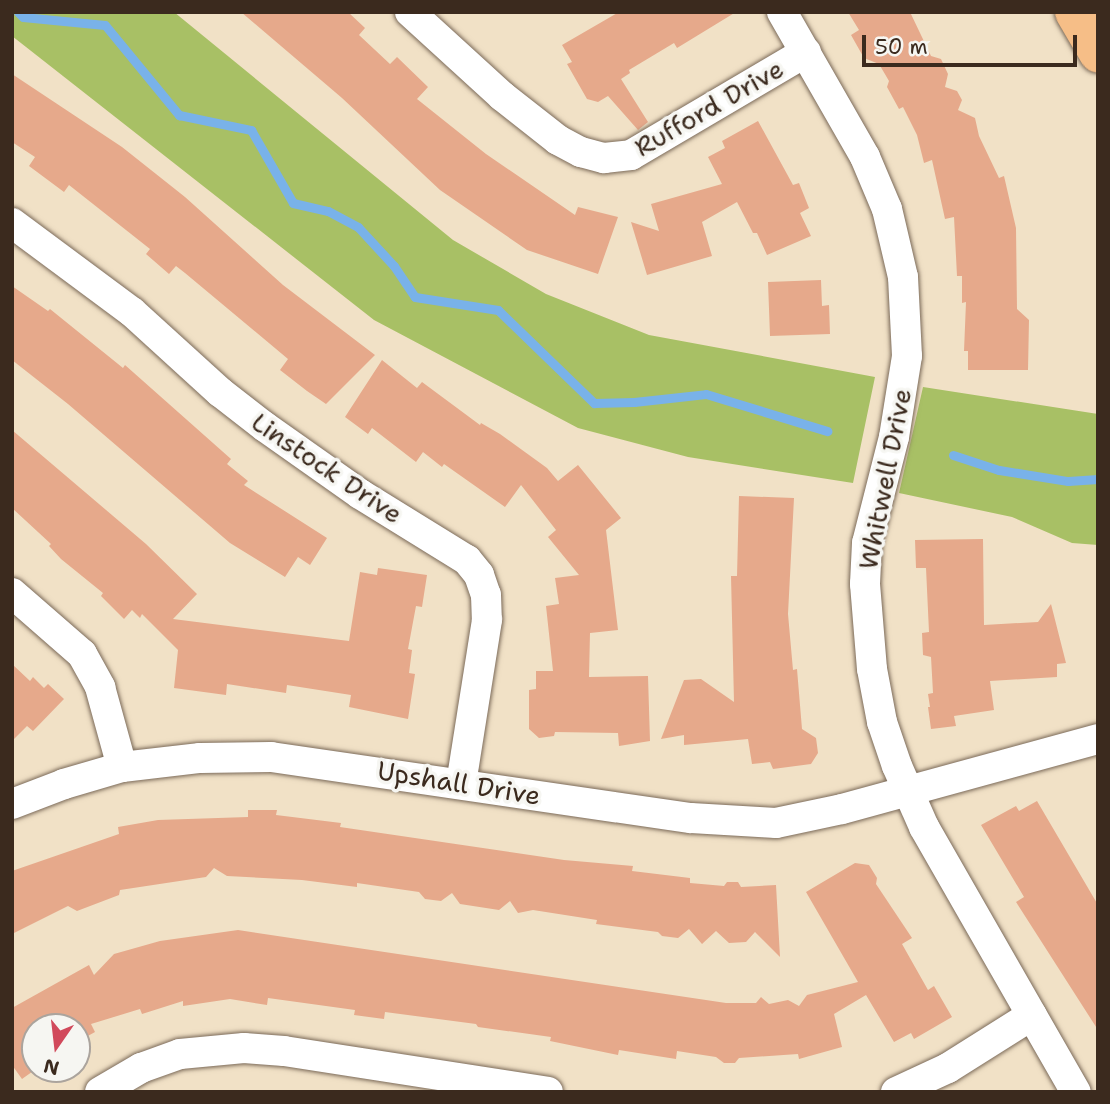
<!DOCTYPE html>
<style>
body{margin:0}
#map{position:relative;width:1110px;height:1104px;overflow:hidden;background:#f1e1c6;font-family:"Shantell Sans",sans-serif}
div>[style]{position:absolute}
.green>*{inset:0;background:#a8c065}
.stream>*{height:9px;margin:-4.5px;padding:0 4.5px;transform-origin:4.5px;border-radius:4.5px;background:#79b2e9}
.building>*{inset:0;background:#e6a98b}
.roads{filter:drop-shadow(0 0 2px #7b6a59) drop-shadow(0 0 2px #7b6a59)}
.minor>*{height:30px;margin:-15px;padding:0 15px;transform-origin:15px;border-radius:15px;background:#fff}
.major>*{height:38px;margin:-19px;padding:0 19px;transform-origin:19px;border-radius:19px;background:#f6be87}
span{translate:-50% -50%;white-space:nowrap;text-align:center;line-height:1.15;-webkit-text-stroke:7px #f6f6f2;paint-order:stroke}
.street-label{font-size:26px;color:#3b2a1e}
.frame{position:absolute;inset:0;border:14px solid #3b2a1e;pointer-events:none}
.north{position:absolute;left:21px;top:1013px;width:70px;height:70px;box-sizing:border-box;background:#f6f6f2;border:2px solid #aba49d;border-radius:50%;rotate:194deg;font-size:19px;font-weight:700;line-height:28px;text-align:center;color:#3b2a1e}
.north::after{content:'';display:block;margin:auto;width:24px;height:32px;background:#d1495b;clip-path:polygon(50% 0,100% 100%,50% 72%,0 100%)}
.scale{position:absolute;left:862px;top:35px;width:215px;height:32px;box-sizing:border-box;border:4px solid #3b2a1e;border-top:0;padding-left:9px;font-size:21px;line-height:24px;white-space:nowrap;color:#3b2a1e;-webkit-text-stroke:5px #f6f6f2;paint-order:stroke}
</style>
<div id="map">
<div class="green">
<i style="clip-path:polygon(12px 12px,174px 12px,453px 240px,546px 294px,649px 335px,875px 377px,853px 483px,688px 457px,578px 428px,374px 320px,12px 36px)"></i>
<i style="clip-path:polygon(923px 387px,1098px 414px,1098px 545px,1072px 543px,1012px 517px,899px 493px)"></i>
</div>
<div class="stream">
<i style="left:18px;top:12px;width:7px;rotate:45deg"></i>
<i style="left:23px;top:17px;width:82px;rotate:5.6deg"></i>
<i style="left:105px;top:25px;width:117px;rotate:50.6deg"></i>
<i style="left:179px;top:115px;width:74px;rotate:11.8deg"></i>
<i style="left:251px;top:130px;width:84px;rotate:60.1deg"></i>
<i style="left:293px;top:203px;width:36px;rotate:13deg"></i>
<i style="left:328px;top:211px;width:34px;rotate:28deg"></i>
<i style="left:358px;top:227px;width:53px;rotate:47.3deg"></i>
<i style="left:394px;top:266px;width:37px;rotate:56deg"></i>
<i style="left:415px;top:297px;width:84px;rotate:8.9deg"></i>
<i style="left:498px;top:310px;width:134px;rotate:44.1deg"></i>
<i style="left:594px;top:403px;width:40px;rotate:-1.4deg"></i>
<i style="left:634px;top:402px;width:72px;rotate:-6.3deg"></i>
<i style="left:706px;top:394px;width:127px;rotate:17deg"></i>
<i style="left:953px;top:455px;width:48px;rotate:18.1deg"></i>
<i style="left:999px;top:470px;width:70px;rotate:9.1deg"></i>
<i style="left:1068px;top:481px;width:30px;rotate:-4deg"></i>
</div>
<div class="building">
<i style="clip-path:polygon(241px 12px,348px 12px,365px 28px,359px 35px,390px 64px,397px 57px,428px 87px,417px 99px,486px 154px,575px 215px,578px 207px,618px 217px,598px 274px,527px 250px,440px 190px,342px 98px)"></i>
<i style="clip-path:polygon(619px 12px,736px 12px,677px 48px,674px 43px,629px 70px,630px 73px,621px 79px,648px 122px,638px 130px,608px 96px,598px 102px,587px 99px,567px 64px,572px 62px,562px 45px)"></i>
<i style="clip-path:polygon(848px 12px,910px 12px,931px 56px,941px 59px,948px 74px,945px 87px,957px 91px,962px 100px,958px 110px,975px 118px,979px 136px,999px 178px,1004px 176px,1016px 228px,1017px 309px,1029px 320px,1028px 370px,968px 370px,968px 351px,964px 351px,966px 302px,962px 303px,962px 276px,957px 276px,954px 217px,945px 219px,932px 160px,924px 163px,917px 135px,903px 107px,899px 109px,887px 87px,889px 81px,879px 64px,864px 58px,851px 35px,859px 30px)"></i>
<i style="clip-path:polygon(12px 74px,122px 147px,185px 197px,283px 285px,375px 355px,326px 404px,307px 391px,280px 370px,288px 359px,185px 273px,176px 266px,169px 274px,146px 254px,150px 249px,69px 185px,64px 192px,29px 166px,35px 157px,12px 142px)"></i>
<i style="clip-path:polygon(758px 121px,793px 185px,799px 183px,809px 208px,800px 213px,811px 236px,767px 255px,757px 233px,753px 233px,737px 202px,702px 222px,712px 256px,647px 275px,631px 222px,659px 231px,651px 204px,722px 184px,708px 157px,725px 148px,722px 141px)"></i>
<i style="clip-path:polygon(821px 280px,822px 306px,829px 305px,830px 334px,770px 336px,768px 282px)"></i>
<i style="clip-path:polygon(12px 286px,48px 311px,50px 309px,123px 368px,125px 365px,231px 459px,227px 464px,248px 481px,244px 485px,327px 538px,310px 565px,298px 557px,285px 577px,230px 543px,68px 404px,12px 360px)"></i>
<i style="clip-path:polygon(382px 360px,417px 388px,422px 382px,480px 425px,481px 423px,500px 434px,547px 468px,558px 481px,578px 465px,621px 518px,606px 530px,618px 630px,590px 633px,589px 677px,648px 676px,650px 741px,619px 746px,618px 733px,555px 732px,554px 736px,539px 738px,529px 729px,529px 690px,536px 689px,536px 671px,553px 671px,546px 606px,559px 604px,555px 578px,579px 575px,548px 537px,556px 530px,521px 485px,505px 507px,444px 464px,442px 467px,423px 452px,416px 462px,372px 428px,368px 434px,345px 417px)"></i>
<i style="clip-path:polygon(12px 430px,146px 544px,197px 594px,173px 619px,349px 641px,360px 572px,377px 575px,378px 568px,427px 575px,422px 607px,416px 606px,408px 649px,412px 650px,409px 673px,415px 674px,408px 719px,349px 707px,351px 695px,287px 685px,286px 693px,227px 684px,226px 695px,174px 688px,178px 650px,142px 614px,140px 618px,132px 610px,124px 619px,101px 596px,103px 593px,61px 559px,49px 546px,51px 544px,12px 508px)"></i>
<i style="clip-path:polygon(739px 496px,794px 498px,788px 614px,793px 670px,797px 669px,802px 729px,816px 738px,818px 753px,811px 764px,773px 769px,770px 762px,752px 764px,748px 739px,684px 745px,684px 735px,661px 739px,684px 680px,701px 679px,734px 702px,731px 576px,737px 576px)"></i>
<i style="clip-path:polygon(983px 539px,984px 625px,1038px 622px,1051px 604px,1066px 663px,1057px 664px,1057px 677px,990px 681px,994px 710px,954px 716px,956px 726px,931px 729px,928px 707px,930px 707px,928px 694px,933px 693px,931px 657px,923px 655px,922px 633px,929px 632px,926px 568px,916px 568px,915px 540px)"></i>
<i style="clip-path:polygon(12px 664px,30px 681px,33px 677px,44px 688px,48px 684px,64px 699px,33px 731px,27px 726px,12px 741px)"></i>
<i style="clip-path:polygon(1037px 801px,1098px 905px,1098px 1030px,1016px 902px,1024px 897px,981px 825px,1016px 806px,1019px 811px)"></i>
<i style="clip-path:polygon(248px 810px,277px 810px,276px 815px,341px 823px,340px 827px,564px 860px,633px 866px,632px 871px,690px 878px,690px 883px,724px 886px,727px 882px,738px 882px,741px 887px,776px 885px,780px 957px,755px 932px,746px 942px,729px 943px,716px 931px,702px 944px,689px 929px,678px 938px,662px 936px,658px 932px,596px 924px,597px 920px,533px 910px,518px 913px,510px 901px,499px 910px,460px 904px,452px 893px,441px 901px,425px 899px,419px 892px,357px 883px,357px 887px,302px 880px,227px 876px,214px 868px,206px 877px,120px 890px,119px 895px,77px 911px,68px 906px,12px 934px,12px 871px,119px 834px,118px 827px,158px 820px,248px 817px)"></i>
<i style="clip-path:polygon(855px 863px,869px 865px,877px 878px,876px 884px,912px 938px,902px 944px,928px 990px,934px 986px,952px 1017px,914px 1039px,911px 1033px,894px 1042px,866px 995px,834px 1014px,842px 1047px,799px 1059px,798px 1054px,739px 1058px,735px 1063px,724px 1063px,716px 1057px,677px 1051px,676px 1059px,619px 1050px,618px 1055px,550px 1041px,551px 1037px,478px 1027px,476px 1024px,385px 1012px,384px 1019px,354px 1015px,355px 1010px,268px 998px,267px 1005px,230px 999px,183px 1006px,183px 1001px,142px 1014px,140px 1009px,91px 1024px,95px 1032px,77px 1042px,77px 1027px,35px 1027px,36px 1069px,22px 1079px,12px 1065px,12px 1008px,89px 965px,94px 975px,114px 954px,160px 941px,238px 930px,726px 1003px,756px 1003px,761px 997px,769px 1004px,788px 1000px,799px 1006px,807px 995px,858px 982px,806px 892px)"></i>
</div>
<div class="roads">
<div class="minor">
<i style="left:410px;top:12px;width:125px;rotate:42.4deg"></i>
<i style="left:502px;top:96px;width:71px;rotate:38.2deg"></i>
<i style="left:558px;top:140px;width:26px;rotate:28deg"></i>
<i style="left:581px;top:152px;width:24px;rotate:15deg"></i>
<i style="left:604px;top:158px;width:27px;rotate:-6deg"></i>
<i style="left:631px;top:155px;width:203px;rotate:-30.5deg"></i>
<i style="left:782px;top:12px;width:167px;rotate:60.2deg"></i>
<i style="left:865px;top:157px;width:56px;rotate:67.1deg"></i>
<i style="left:887px;top:209px;width:70px;rotate:76.8deg"></i>
<i style="left:903px;top:277px;width:79px;rotate:87.1deg"></i>
<i style="left:907px;top:356px;width:82px;rotate:99.1deg"></i>
<i style="left:894px;top:437px;width:109px;rotate:104.3deg"></i>
<i style="left:867px;top:543px;width:41px;rotate:92.8deg"></i>
<i style="left:865px;top:584px;width:85px;rotate:85.3deg"></i>
<i style="left:872px;top:669px;width:54px;rotate:79.3deg"></i>
<i style="left:882px;top:722px;width:46px;rotate:71.2deg"></i>
<i style="left:897px;top:766px;width:67px;rotate:66.1deg"></i>
<i style="left:924px;top:827px;width:305px;rotate:60.2deg"></i>
<i style="left:12px;top:223px;width:149px;rotate:36.6deg"></i>
<i style="left:132px;top:312px;width:119px;rotate:42.3deg"></i>
<i style="left:220px;top:392px;width:57px;rotate:37.9deg"></i>
<i style="left:265px;top:427px;width:116px;rotate:35.2deg"></i>
<i style="left:360px;top:494px;width:126px;rotate:31.7deg"></i>
<i style="left:467px;top:560px;width:19px;rotate:51deg"></i>
<i style="left:479px;top:575px;width:21px;rotate:71deg"></i>
<i style="left:486px;top:595px;width:25px;rotate:88deg"></i>
<i style="left:487px;top:620px;width:166px;rotate:99deg"></i>
<i style="left:12px;top:593px;width:93px;rotate:41.1deg"></i>
<i style="left:82px;top:654px;width:38px;rotate:61deg"></i>
<i style="left:100px;top:687px;width:83px;rotate:74.6deg"></i>
<i style="left:12px;top:804px;width:56px;rotate:-21deg"></i>
<i style="left:64px;top:784px;width:60px;rotate:-16.3deg"></i>
<i style="left:122px;top:767px;width:79px;rotate:-6.6deg"></i>
<i style="left:200px;top:758px;width:71px;rotate:-0.8deg"></i>
<i style="left:271px;top:757px;width:424px;rotate:8.3deg"></i>
<i style="left:691px;top:818px;width:85px;rotate:3.4deg"></i>
<i style="left:776px;top:823px;width:67px;rotate:-12deg"></i>
<i style="left:842px;top:809px;width:265px;rotate:-15.3deg"></i>
<i style="left:100px;top:1092px;width:48px;rotate:-30.3deg"></i>
<i style="left:141px;top:1068px;width:41px;rotate:-19.7deg"></i>
<i style="left:180px;top:1054px;width:64px;rotate:-5.4deg"></i>
<i style="left:244px;top:1048px;width:40px;rotate:4.3deg"></i>
<i style="left:284px;top:1051px;width:267px;rotate:8.8deg"></i>
<i style="left:896px;top:1092px;width:57px;rotate:-24.8deg"></i>
<i style="left:948px;top:1068px;width:99px;rotate:-32.2deg"></i>
</div>
<div class="major">
<i style="left:1074px;top:12px;width:48px;rotate:59.7deg"></i>
</div>
</div>
<div class="street-label">
<span style="left:709px;top:108px;rotate:-30deg">Rufford Drive</span>
<span style="left:327px;top:468px;rotate:34deg">Linstock Drive</span>
<span style="left:885px;top:479px;rotate:-79deg">Whitwell Drive</span>
<span style="left:459px;top:783px;rotate:9deg">Upshall Drive</span>
</div>
<div class="frame"></div>
<div class="north">N</div>
<div class="scale">50 m</div>
</div>
